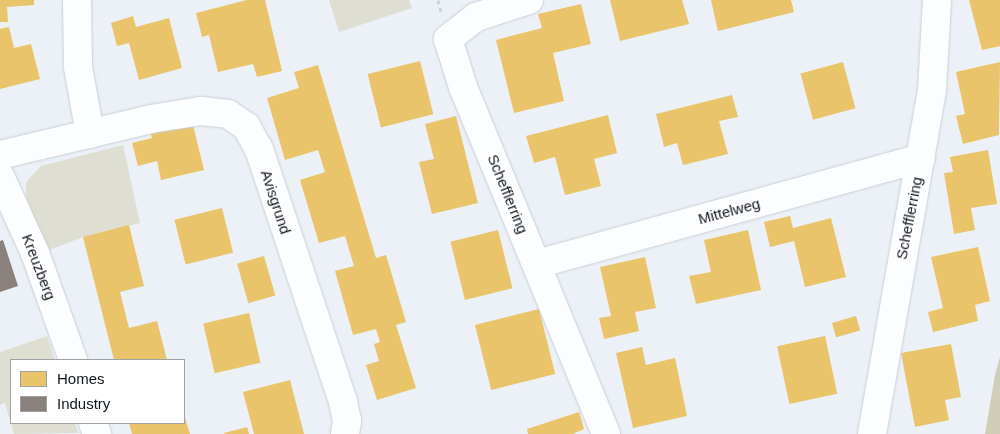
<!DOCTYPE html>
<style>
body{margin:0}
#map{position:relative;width:1000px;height:434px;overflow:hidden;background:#ebf1f7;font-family:Arial,sans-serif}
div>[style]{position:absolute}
.green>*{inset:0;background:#dfded2}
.forest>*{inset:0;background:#d1ceb8}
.homes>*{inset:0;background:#e9c46a;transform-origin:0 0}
.industry>*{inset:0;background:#8a817c}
.path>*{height:3px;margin-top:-1.5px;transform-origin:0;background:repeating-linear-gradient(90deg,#d1d2d4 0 4px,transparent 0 8px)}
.roads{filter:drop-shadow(0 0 1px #c9cfd5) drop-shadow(0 0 1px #c9cfd5)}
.minor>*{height:28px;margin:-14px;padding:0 14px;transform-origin:14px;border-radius:14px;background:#fcfdfe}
span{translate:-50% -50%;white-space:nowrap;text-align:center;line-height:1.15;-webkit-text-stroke:5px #fff;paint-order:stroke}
.street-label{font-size:15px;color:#10161d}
.legend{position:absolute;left:10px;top:359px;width:175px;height:65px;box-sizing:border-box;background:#fff;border:1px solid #9fa2a5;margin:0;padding:6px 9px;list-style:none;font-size:15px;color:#10161d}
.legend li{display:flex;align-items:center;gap:10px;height:25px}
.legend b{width:25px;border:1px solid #9fa2a5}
</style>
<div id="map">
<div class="green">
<i style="clip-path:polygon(329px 0,409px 0,412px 8px,339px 32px)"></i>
<i style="clip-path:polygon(123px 145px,140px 223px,83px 237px,47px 251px,26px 197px,26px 182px,41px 166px)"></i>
<i style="clip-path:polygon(47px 336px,55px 360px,11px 360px,11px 423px,75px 423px,78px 433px,14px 434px,5px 403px,0 405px,0 352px)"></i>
</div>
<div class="forest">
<i style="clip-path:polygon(1000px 357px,1000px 434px,985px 434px,995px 375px)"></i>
</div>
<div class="homes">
<i style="clip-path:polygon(0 0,34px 0,34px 5px,7px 7px,8px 22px,0 22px)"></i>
<i style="clip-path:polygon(247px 0,265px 0,282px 71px,257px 77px,253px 64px,218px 72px,209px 35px,202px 37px,196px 13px)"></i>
<i style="clip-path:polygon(610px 0,682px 0,689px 24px,620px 41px)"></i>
<i style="clip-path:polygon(711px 0,791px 0,794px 12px,718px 31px)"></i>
<i style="clip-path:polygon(969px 0,1000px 0,1000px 46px,982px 50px)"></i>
<i style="clip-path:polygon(581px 4px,591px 44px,553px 53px,564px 101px,514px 113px,496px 40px,542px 28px,538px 14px)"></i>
<i style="clip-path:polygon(133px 16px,136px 27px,169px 18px,182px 68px,139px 80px,129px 43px,117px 46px,111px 23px)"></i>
<i style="clip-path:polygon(9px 27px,14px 48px,31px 44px,40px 79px,0 89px,0 29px)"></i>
<i style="left:420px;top:61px;width:55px;height:54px;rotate:76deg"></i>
<i style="left:843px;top:62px;width:48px;height:44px;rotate:75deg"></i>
<i style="clip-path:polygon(1000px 62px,999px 135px,963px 144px,956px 116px,965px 114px,956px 72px)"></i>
<i style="clip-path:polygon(318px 65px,376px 258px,386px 255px,406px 322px,396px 325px,416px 388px,377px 400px,366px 365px,379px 361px,374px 344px,380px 342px,376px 329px,353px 335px,335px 271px,354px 266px,345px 236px,319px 243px,300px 180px,325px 172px,318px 150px,285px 160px,267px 98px,299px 88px,294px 72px)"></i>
<i style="clip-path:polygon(732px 95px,738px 117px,719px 121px,728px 154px,683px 165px,677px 143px,664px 147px,656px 114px)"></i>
<i style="clip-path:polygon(608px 115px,617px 153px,594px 159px,601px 186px,565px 195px,555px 157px,534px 163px,526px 136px)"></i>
<i style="clip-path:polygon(456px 116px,478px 203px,432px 214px,419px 162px,434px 159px,425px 124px)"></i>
<i style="clip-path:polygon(192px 121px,204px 170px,161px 180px,157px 161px,138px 166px,132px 143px,152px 138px,150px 131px)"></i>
<i style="clip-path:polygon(988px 150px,997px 204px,971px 208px,975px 230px,954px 234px,944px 173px,953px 172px,950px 157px)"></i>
<i style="left:222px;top:208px;width:46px;height:49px;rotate:76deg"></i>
<i style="clip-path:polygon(790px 216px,793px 228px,831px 218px,846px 277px,805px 287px,794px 241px,770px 247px,764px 222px)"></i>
<i style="clip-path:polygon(129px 225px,144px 286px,120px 292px,129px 328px,157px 321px,167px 360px,114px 360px,83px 237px)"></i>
<i style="left:498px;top:230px;width:60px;height:49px;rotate:76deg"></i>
<i style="clip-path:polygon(748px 230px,761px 290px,696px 304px,689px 276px,711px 272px,704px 240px)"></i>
<i style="clip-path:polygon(978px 247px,990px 301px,975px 305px,978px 321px,933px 332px,928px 312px,943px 308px,931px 257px)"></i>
<i style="left:264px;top:256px;width:41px;height:28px;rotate:74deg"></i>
<i style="clip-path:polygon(645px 257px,656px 308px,635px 312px,639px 331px,604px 339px,599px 318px,611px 316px,600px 267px)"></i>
<i style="left:539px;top:309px;width:67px;height:66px;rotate:76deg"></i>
<i style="left:249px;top:313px;width:51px;height:47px;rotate:77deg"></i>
<i style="left:856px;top:316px;width:15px;height:25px;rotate:74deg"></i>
<i style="left:825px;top:336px;width:59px;height:49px;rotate:78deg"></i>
<i style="clip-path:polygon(951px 344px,961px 397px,945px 400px,949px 420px,915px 427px,901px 353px)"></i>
<i style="clip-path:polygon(642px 347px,646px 365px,675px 358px,687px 416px,633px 428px,616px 353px)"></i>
<i style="clip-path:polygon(290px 380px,304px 434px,254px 434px,243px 392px)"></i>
<i style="clip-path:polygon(579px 412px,584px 429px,573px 434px,528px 434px,527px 429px)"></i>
<i style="clip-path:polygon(184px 414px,190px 434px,132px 434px,129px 423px,184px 423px)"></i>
<i style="clip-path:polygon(247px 427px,249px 434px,224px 434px,224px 433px)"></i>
</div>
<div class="industry">
<i style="clip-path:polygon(3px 240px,18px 286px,0 292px,0 241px)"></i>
</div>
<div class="path">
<i style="left:438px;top:0;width:12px;rotate:76deg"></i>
</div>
<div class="roads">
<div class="minor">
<i style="left:77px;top:0;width:67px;rotate:89.1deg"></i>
<i style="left:78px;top:67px;width:68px;rotate:79.8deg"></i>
<i style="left:529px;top:0;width:56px;rotate:162.2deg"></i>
<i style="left:476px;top:17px;width:36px;rotate:142deg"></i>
<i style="left:448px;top:39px;width:50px;rotate:72.6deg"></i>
<i style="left:463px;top:87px;width:375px;rotate:67.6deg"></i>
<i style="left:0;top:155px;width:155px;rotate:-13.4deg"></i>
<i style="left:151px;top:119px;width:51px;rotate:-9.1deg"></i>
<i style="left:201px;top:111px;width:27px;rotate:6deg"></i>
<i style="left:228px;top:114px;width:22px;rotate:34deg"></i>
<i style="left:246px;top:126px;width:26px;rotate:61deg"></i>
<i style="left:259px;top:149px;width:267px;rotate:71.6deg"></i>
<i style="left:343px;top:402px;width:19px;rotate:78deg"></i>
<i style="left:347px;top:421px;width:13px;rotate:99deg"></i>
<i style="left:0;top:176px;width:85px;rotate:65.6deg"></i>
<i style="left:35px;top:253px;width:114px;rotate:70.4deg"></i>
<i style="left:537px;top:264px;width:398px;rotate:-15.4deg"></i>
<i style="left:93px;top:423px;width:12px;rotate:70deg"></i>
<i style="left:872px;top:434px;width:349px;rotate:-80.1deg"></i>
<i style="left:932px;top:90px;width:90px;rotate:-86.8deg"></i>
</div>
</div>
<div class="street-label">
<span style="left:508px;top:194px;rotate:68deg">Schefflerring</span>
<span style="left:276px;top:202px;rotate:72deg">Avisgrund</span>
<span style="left:729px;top:211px;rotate:-15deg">Mittelweg</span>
<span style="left:909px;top:218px;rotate:-79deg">Schefflerring</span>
<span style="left:39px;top:267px;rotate:69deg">Kreuzberg</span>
</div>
<ul class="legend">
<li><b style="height:14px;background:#e9c46a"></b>Homes</li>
<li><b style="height:14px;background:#8a817c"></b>Industry</li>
</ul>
</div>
